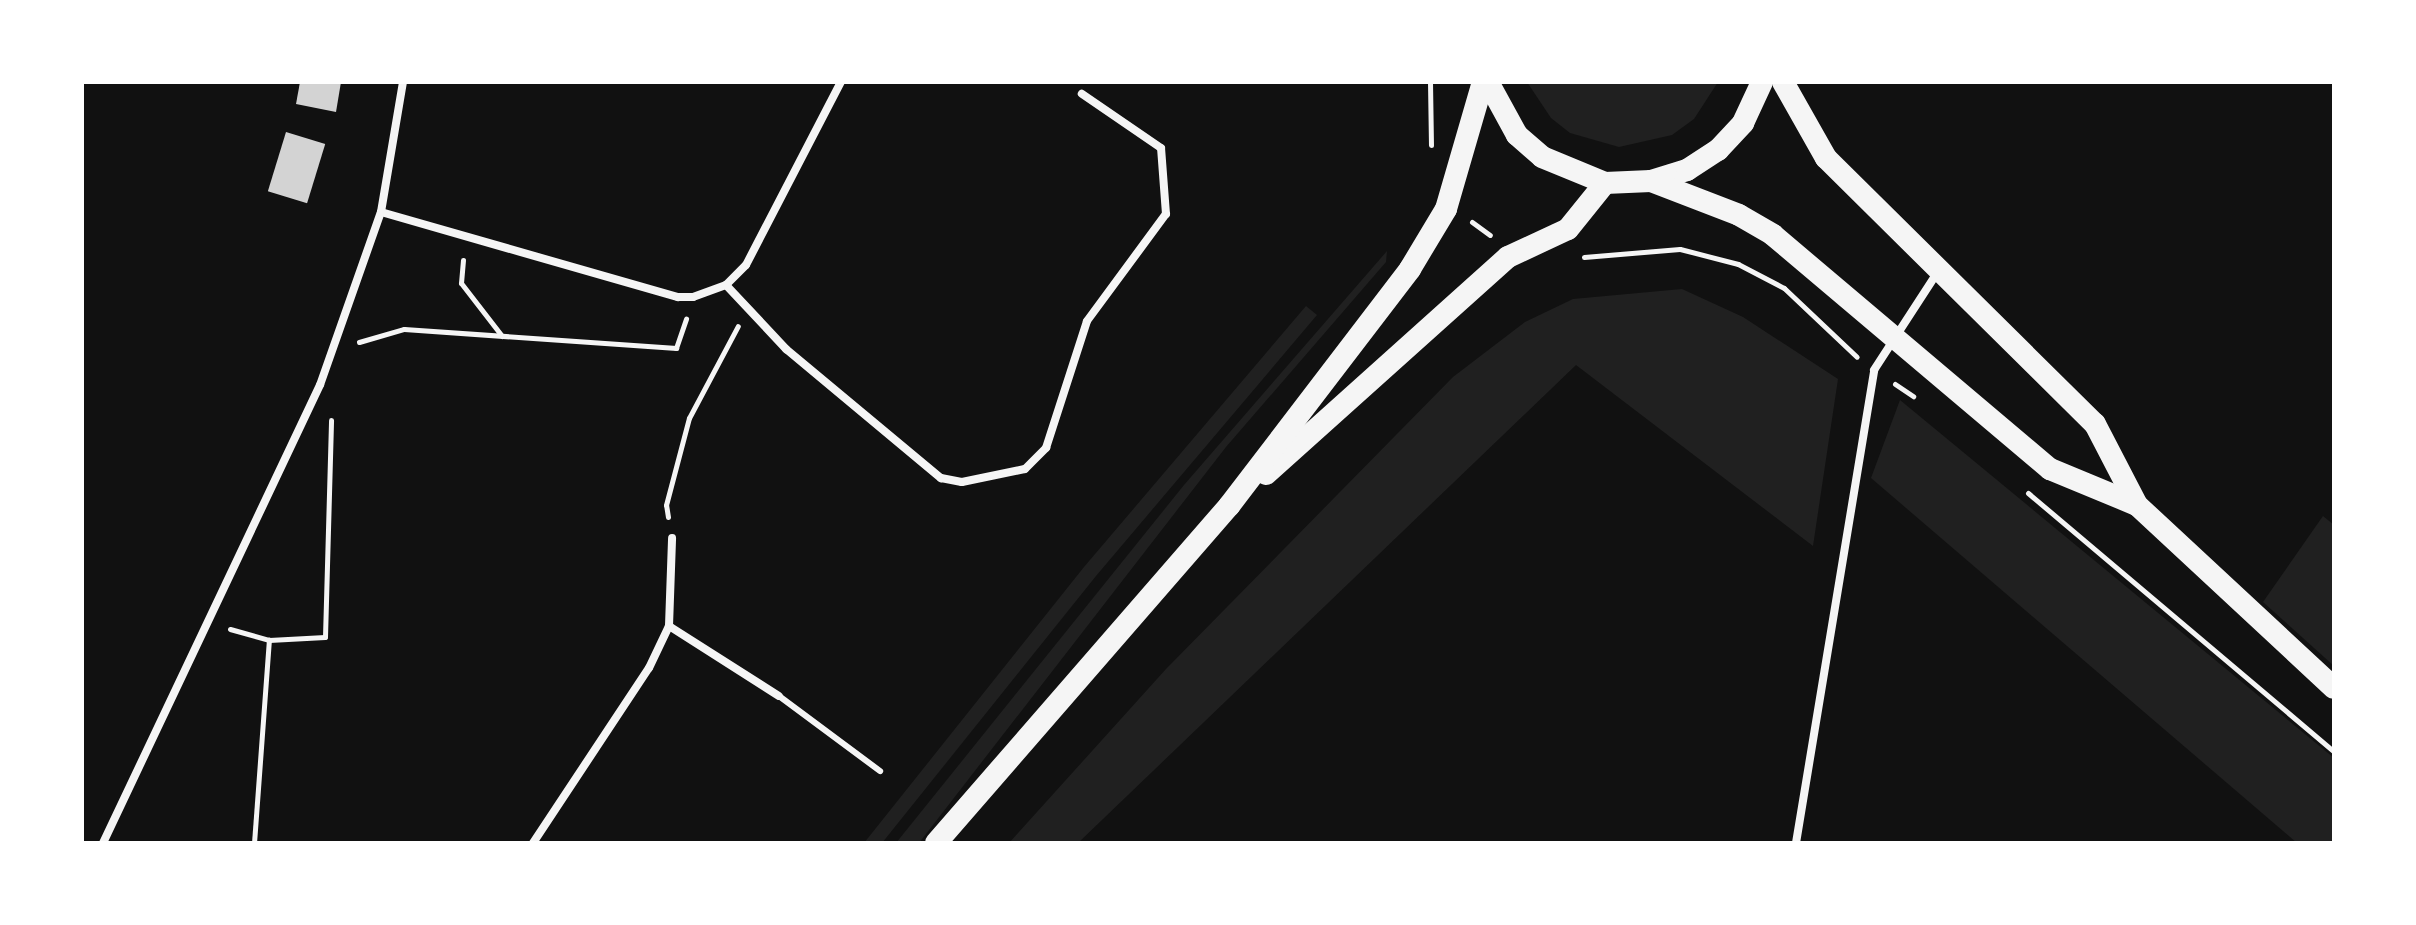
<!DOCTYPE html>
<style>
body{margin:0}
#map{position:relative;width:2416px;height:925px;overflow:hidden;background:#111;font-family:"IBM Plex Sans",sans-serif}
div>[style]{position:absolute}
.green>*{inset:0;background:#202020}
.building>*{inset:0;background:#d3d3d3;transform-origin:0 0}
.path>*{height:5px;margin:-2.5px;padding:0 2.5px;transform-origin:2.5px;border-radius:2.5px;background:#f5f5f5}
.service>*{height:6px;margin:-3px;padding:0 3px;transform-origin:3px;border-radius:3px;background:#f5f5f5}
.minor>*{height:8px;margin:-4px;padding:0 4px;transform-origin:4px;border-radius:4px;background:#f5f5f5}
.trunk>*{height:22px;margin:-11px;padding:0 11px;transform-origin:11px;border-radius:11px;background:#f5f5f5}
span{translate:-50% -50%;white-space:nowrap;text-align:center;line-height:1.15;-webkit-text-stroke:6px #fff;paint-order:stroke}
.frame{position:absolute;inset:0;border:84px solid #fff;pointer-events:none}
</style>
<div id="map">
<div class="green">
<i style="clip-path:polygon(1527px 82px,1718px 82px,1694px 119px,1672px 135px,1619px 147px,1570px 133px,1551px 118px)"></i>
<i style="clip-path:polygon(1387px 251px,1386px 262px,1226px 447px,919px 843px,896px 843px,1184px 485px)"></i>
<i style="clip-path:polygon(1682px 289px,1743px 317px,1838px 379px,1813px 546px,1576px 365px,1078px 843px,1009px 843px,1166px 669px,1453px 377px,1525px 322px,1573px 299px)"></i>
<i style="clip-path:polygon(1306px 306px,1317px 315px,1096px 576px,882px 843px,864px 843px,1084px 567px)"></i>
<i style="clip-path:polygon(1900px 400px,2334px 758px,2334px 843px,2297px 843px,1871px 478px)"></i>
<i style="clip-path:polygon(2323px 516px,2334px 525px,2334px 666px,2263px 602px)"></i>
</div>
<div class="building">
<i style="clip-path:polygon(300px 82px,341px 82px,336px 112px,296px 104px)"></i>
<i style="left:286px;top:132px;width:41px;height:62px;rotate:17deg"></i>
</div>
<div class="path">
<i style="left:1430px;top:82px;width:63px;rotate:89.1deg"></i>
<i style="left:1472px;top:222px;width:22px;rotate:36deg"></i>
<i style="left:1584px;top:257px;width:96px;rotate:-4.8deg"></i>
<i style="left:1680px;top:249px;width:60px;rotate:14.5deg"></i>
<i style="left:1738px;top:264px;width:52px;rotate:27.6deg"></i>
<i style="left:1784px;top:288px;width:100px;rotate:43.4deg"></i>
<i style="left:463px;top:260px;width:23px;rotate:95deg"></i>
<i style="left:461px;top:283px;width:67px;rotate:52.3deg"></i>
<i style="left:359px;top:342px;width:47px;rotate:-16.1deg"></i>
<i style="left:404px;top:329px;width:273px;rotate:4deg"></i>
<i style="left:676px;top:348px;width:31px;rotate:-71deg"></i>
<i style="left:1895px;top:384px;width:22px;rotate:34deg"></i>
<i style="left:2028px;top:493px;width:401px;rotate:40.2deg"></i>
<i style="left:668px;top:517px;width:12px;rotate:-99deg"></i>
<i style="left:666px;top:505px;width:90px;rotate:-75.2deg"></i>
<i style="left:689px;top:418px;width:104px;rotate:-62deg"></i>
<i style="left:230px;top:629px;width:41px;rotate:15.8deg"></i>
<i style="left:269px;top:640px;width:56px;rotate:-3.1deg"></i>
<i style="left:325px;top:637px;width:217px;rotate:-88.4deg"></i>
<i style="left:254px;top:843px;width:204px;rotate:-85.8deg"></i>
</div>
<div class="service">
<i style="left:779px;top:696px;width:126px;rotate:36.6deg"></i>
</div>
<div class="minor">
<i style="left:381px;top:212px;width:309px;rotate:16deg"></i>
<i style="left:678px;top:297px;width:15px"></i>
<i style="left:693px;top:297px;width:35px;rotate:-20deg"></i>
<i style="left:726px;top:285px;width:28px;rotate:-45deg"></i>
<i style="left:746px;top:265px;width:206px;rotate:-62.6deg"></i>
<i style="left:726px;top:285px;width:88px;rotate:46.8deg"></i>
<i style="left:786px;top:349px;width:202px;rotate:39.8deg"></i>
<i style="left:941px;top:478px;width:21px;rotate:11deg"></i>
<i style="left:962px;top:482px;width:64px;rotate:-11.7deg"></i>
<i style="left:1025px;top:469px;width:30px;rotate:-45deg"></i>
<i style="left:1046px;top:448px;width:133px;rotate:-72.1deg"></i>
<i style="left:1087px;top:321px;width:133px;rotate:-53.6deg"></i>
<i style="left:1166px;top:214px;width:66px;rotate:-94.3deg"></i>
<i style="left:1161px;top:148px;width:96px;rotate:-145.6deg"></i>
<i style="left:669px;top:626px;width:88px;rotate:-88deg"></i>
<i style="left:103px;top:843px;width:507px;rotate:-64.65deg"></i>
<i style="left:320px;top:385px;width:183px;rotate:-70.6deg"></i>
<i style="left:381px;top:212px;width:132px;rotate:-80.4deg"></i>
<i style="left:533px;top:843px;width:210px;rotate:-56.5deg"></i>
<i style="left:649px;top:668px;width:47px;rotate:-64.5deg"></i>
<i style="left:669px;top:626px;width:130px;rotate:32.5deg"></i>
<i style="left:1796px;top:843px;width:479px;rotate:-80.6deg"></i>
<i style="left:1874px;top:370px;width:119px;rotate:-57deg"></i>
</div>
<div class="trunk">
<i style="left:1488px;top:82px;width:60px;rotate:61.3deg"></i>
<i style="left:1517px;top:135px;width:33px;rotate:41deg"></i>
<i style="left:1542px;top:157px;width:68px;rotate:22.4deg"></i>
<i style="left:1605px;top:183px;width:46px;rotate:-2.5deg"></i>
<i style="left:1651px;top:181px;width:38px;rotate:-17deg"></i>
<i style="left:1687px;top:170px;width:37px;rotate:-33deg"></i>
<i style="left:1718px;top:150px;width:37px;rotate:-47deg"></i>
<i style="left:1743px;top:123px;width:45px;rotate:-65.1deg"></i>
<i style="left:1783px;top:82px;width:87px;rotate:60.5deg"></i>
<i style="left:1826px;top:158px;width:378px;rotate:44.7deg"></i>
<i style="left:2095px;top:424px;width:91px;rotate:62.6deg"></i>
<i style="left:2137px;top:505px;width:269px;rotate:42.9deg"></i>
<i style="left:1651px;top:181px;width:94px;rotate:21.1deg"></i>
<i style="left:1739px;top:215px;width:39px;rotate:30deg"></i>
<i style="left:1773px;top:235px;width:363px;rotate:40.2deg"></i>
<i style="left:2050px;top:469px;width:94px;rotate:22.5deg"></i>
<i style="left:1266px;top:474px;width:325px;rotate:-41.9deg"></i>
<i style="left:1508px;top:257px;width:66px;rotate:-25deg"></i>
<i style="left:1568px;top:229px;width:59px;rotate:-51.2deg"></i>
<i style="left:936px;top:843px;width:447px;rotate:-49deg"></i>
<i style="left:1229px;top:506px;width:298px;rotate:-52.6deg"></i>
<i style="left:1410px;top:269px;width:70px;rotate:-59deg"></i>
<i style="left:1446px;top:209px;width:132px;rotate:-73.8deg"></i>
</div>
<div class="frame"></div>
</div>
